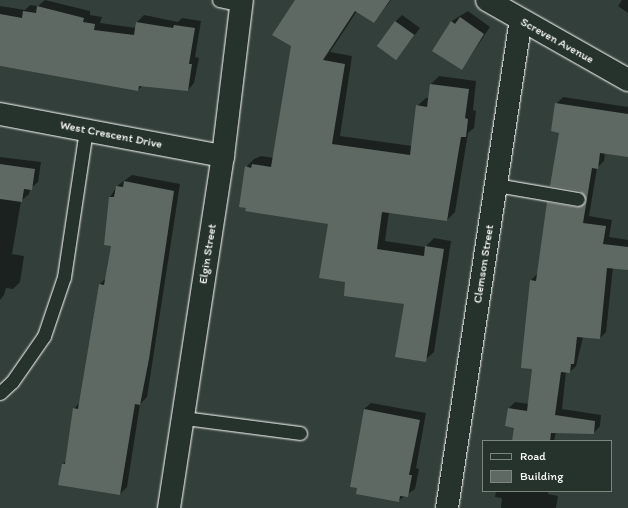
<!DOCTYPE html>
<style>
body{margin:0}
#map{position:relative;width:628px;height:508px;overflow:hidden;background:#333f3a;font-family:Itim,sans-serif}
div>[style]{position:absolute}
.shadow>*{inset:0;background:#0007}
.building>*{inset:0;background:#5f6964;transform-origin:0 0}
.roads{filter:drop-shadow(0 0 1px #fff) drop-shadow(0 0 1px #fff)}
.service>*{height:13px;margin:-6.5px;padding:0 6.5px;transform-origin:6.5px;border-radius:6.5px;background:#26332d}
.minor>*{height:22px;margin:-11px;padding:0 11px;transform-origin:11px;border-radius:11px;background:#26332d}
span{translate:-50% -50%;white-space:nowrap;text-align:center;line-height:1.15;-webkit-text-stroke:3px #26332d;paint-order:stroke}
.street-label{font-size:12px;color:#fff}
.legend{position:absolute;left:482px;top:440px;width:130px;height:52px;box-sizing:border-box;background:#26332d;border:1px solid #7d8581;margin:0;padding:5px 7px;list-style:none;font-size:12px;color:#fff}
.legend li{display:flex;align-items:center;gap:8px;height:20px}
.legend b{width:20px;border:1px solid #7d8581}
</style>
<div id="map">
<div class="shadow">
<i style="clip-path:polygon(45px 0,90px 11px,90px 15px,102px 17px,100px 23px,136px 28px,137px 22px,144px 15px,178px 22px,182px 18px,201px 21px,195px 57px,199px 58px,194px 83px,188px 90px,143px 85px,138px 90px,0 66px,0 6px,25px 10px,30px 5px,38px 6px)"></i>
<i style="clip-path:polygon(296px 0,391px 0,374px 22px,357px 11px,330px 52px,352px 56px,340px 136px,412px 146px,417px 106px,426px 98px,429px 98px,430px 85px,439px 76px,476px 81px,473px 110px,476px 111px,474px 128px,468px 133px,455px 212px,447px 220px,389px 212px,385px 241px,425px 247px,434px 238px,451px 241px,434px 352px,425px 360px,405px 303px,347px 281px,329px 224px,247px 207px,246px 167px,254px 159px,261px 156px,274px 158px,292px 46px)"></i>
<i style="clip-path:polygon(622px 0,628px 0,628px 13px,618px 6px)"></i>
<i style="clip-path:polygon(468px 11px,490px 27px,462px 69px,434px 51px,452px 21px)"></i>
<i style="clip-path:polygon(402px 15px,420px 28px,397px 59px,395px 22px)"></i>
<i style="clip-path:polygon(563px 97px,628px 107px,628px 147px,605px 152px,604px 161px,597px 168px,589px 216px,612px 220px,609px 237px,628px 240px,628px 269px,613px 267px,606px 332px,600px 338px,583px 337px,576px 366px,570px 372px,566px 372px,562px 409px,601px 415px,600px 426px,594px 433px,556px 432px,554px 441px,513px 441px,515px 427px,509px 408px,515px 402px,529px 404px,533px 369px,531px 280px,538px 273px,548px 202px,555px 196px,587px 200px,580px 190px,560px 132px,556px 104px)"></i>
<i style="clip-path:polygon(0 157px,41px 162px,38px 182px,30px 189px,29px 194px,21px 201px,12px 254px,24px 256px,20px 282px,13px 289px,6px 288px,4px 295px,0 300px)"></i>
<i style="clip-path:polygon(132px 175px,180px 184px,147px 397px,140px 404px,127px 487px,120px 494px,63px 464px,66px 461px,74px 409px,80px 402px,99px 285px,106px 278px,112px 245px,110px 197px,117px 186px)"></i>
<i style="clip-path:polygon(371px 403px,426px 413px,416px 468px,419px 469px,415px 489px,398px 501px,364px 409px)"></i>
<i style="clip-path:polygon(496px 491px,548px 491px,548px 494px,558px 496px,556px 508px,501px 508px,502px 498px,495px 497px)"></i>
</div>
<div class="building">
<i style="clip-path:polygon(295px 0,390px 0,374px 23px,355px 11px,323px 60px,345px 64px,332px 144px,410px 155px,416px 105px,427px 107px,430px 84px,469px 89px,465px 118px,468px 119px,466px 137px,461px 137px,447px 221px,382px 212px,377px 249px,424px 256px,425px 246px,444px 249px,426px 362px,395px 357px,404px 304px,344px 296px,345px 282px,319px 278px,328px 224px,245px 211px,246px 208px,239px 207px,245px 166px,251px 168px,252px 164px,271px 167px,291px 46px,272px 35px)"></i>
<i style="clip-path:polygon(37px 6px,84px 18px,83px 22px,95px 24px,94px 30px,134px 35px,136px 22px,173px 28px,174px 25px,195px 28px,189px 64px,192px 64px,188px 91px,139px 86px,138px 91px,0 66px,0 14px,22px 18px,23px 11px,36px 13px)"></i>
<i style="clip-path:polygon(460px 17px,484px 34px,462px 70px,432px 51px,451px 21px,455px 24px)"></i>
<i style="left:395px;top:21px;width:24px;height:31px;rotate:36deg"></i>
<i style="clip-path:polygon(555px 103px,628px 114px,628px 157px,600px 153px,598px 169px,592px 168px,583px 223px,606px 226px,603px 244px,628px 247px,628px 270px,607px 268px,600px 339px,577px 337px,574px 364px,571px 364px,570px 373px,561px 372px,555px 415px,595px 421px,594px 434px,551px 433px,550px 441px,512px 441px,514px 428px,505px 426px,508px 408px,527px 411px,532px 369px,521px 368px,522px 356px,530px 280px,536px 281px,547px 202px,577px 207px,584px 204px,586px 200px,580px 191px,550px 186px,559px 133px,551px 131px)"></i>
<i style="clip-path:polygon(0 164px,35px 169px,32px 190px,24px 189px,22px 202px,0 199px)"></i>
<i style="clip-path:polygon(124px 181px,174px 191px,149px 359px,140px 405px,135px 404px,120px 495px,58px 485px,62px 464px,65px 464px,73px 408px,78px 409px,99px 284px,104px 285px,111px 246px,104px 245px,109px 197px,114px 197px,116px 186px,123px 187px)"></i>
<i style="clip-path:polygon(364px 409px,420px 420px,409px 475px,412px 475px,408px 497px,400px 496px,399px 502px,356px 494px,357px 488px,350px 487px)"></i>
</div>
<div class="roads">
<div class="service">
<i style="left:219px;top:0;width:24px;rotate:12deg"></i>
<i style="left:496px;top:185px;width:83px;rotate:9.7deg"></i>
<i style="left:0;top:393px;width:16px;rotate:-43deg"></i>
<i style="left:12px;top:382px;width:56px;rotate:-55.2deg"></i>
<i style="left:44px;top:336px;width:62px;rotate:-71.3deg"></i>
<i style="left:64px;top:277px;width:149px;rotate:-81.5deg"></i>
<i style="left:184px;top:418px;width:117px;rotate:7.4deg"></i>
</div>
<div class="minor">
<i style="left:487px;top:0;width:162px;rotate:29.6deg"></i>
<i style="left:0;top:114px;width:227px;rotate:10.7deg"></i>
<i style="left:169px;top:508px;width:356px;rotate:-81.3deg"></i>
<i style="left:223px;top:156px;width:157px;rotate:-83.1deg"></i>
<i style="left:447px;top:508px;width:493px;rotate:-81.4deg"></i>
</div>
</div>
<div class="street-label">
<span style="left:557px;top:41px;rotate:29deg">Screven Avenue</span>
<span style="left:111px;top:135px;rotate:11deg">West Crescent Drive</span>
<span style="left:208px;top:254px;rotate:-81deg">Elgin Street</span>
<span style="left:484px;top:264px;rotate:-81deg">Clemson Street</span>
</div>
<ul class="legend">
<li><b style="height:5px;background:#26332d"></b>Road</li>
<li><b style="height:11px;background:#5f6964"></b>Building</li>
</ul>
</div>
